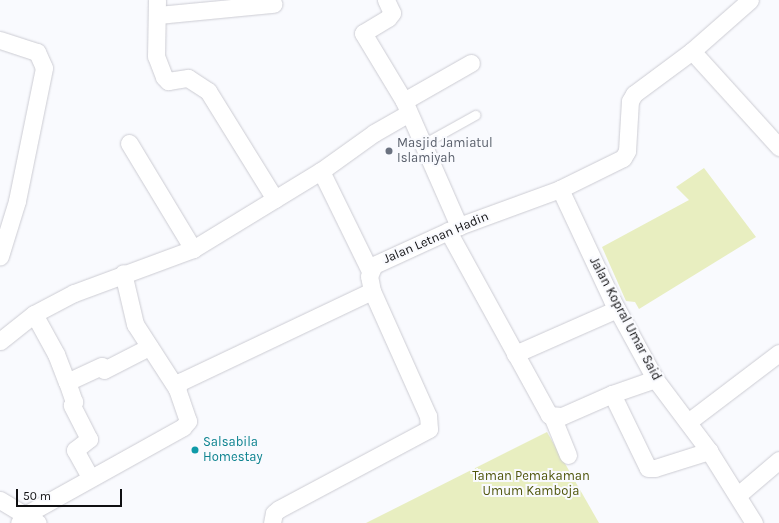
<!DOCTYPE html>
<style>
body{margin:0}
#map{position:relative;width:779px;height:523px;overflow:hidden;background:#f9fafe;font-family:Karla,sans-serif}
div>[style]{position:absolute}
.green>*{inset:0;background:#e8eec0}
.roads{filter:drop-shadow(0 0 1px #ccccd3) drop-shadow(0 0 1px #ccccd3)}
.lane>*{height:9px;margin:-4.5px;padding:0 4.5px;transform-origin:4.5px;border-radius:4.5px;background:#fff}
.street>*{height:17px;margin:-8.5px;padding:0 8.5px;transform-origin:8.5px;border-radius:8.5px;background:#fff}
.dots>*{width:11px;height:11px;translate:-50% -50%;box-sizing:border-box;border:2px solid #f9fafe;border-radius:50%}
span{translate:-50% -50%;white-space:nowrap;text-align:center;line-height:1.15;-webkit-text-stroke:4px #f9fafe;paint-order:stroke}
.worship-label{font-size:13px;color:#5b616d}
.left{translate:0 -50%;text-align:left}
.street-label{font-size:13px;color:#101012}
.culture-label{font-size:13px;color:#0d838f}
.park-label{font-size:13px;color:#50560c}
.scale{position:absolute;left:16px;top:489px;width:106px;height:18px;box-sizing:border-box;border:2px solid #101012;border-top:0;padding-left:5px;font-size:12px;line-height:14px;white-space:nowrap;color:#101012;-webkit-text-stroke:3px #f9fafe;paint-order:stroke}
</style>
<div id="map">
<div class="green">
<i style="clip-path:polygon(704px 168px,756px 237px,639px 309px,635px 302px,626px 301px,602px 247px,689px 200px,676px 187px)"></i>
<i style="clip-path:polygon(547px 432px,599px 523px,366px 523px)"></i>
</div>
<div class="roads">
<div class="lane">
<i style="left:423px;top:144px;width:60px;rotate:-29.1deg"></i>
</div>
<div class="street">
<i style="left:157px;top:0;width:56px;rotate:91deg"></i>
<i style="left:156px;top:56px;width:22px;rotate:69deg"></i>
<i style="left:164px;top:77px;width:6px;rotate:45deg"></i>
<i style="left:168px;top:81px;width:20px;rotate:-9deg"></i>
<i style="left:188px;top:78px;width:24px;rotate:33deg"></i>
<i style="left:208px;top:91px;width:127px;rotate:58.2deg"></i>
<i style="left:386px;top:0;width:14px;rotate:65deg"></i>
<i style="left:392px;top:13px;width:6px;rotate:129deg"></i>
<i style="left:388px;top:18px;width:29px;rotate:149deg"></i>
<i style="left:363px;top:33px;width:79px;rotate:58.9deg"></i>
<i style="left:404px;top:101px;width:137px;rotate:66.3deg"></i>
<i style="left:158px;top:15px;width:116px;rotate:-5.5deg"></i>
<i style="left:0;top:40px;width:39px;rotate:18deg"></i>
<i style="left:37px;top:52px;width:17px;rotate:66deg"></i>
<i style="left:44px;top:68px;width:136px;rotate:101.5deg"></i>
<i style="left:17px;top:201px;width:58px;rotate:107.2deg"></i>
<i style="left:692px;top:51px;width:130px;rotate:47.8deg"></i>
<i style="left:404px;top:101px;width:77px;rotate:-29.6deg"></i>
<i style="left:129px;top:143px;width:124px;rotate:58.9deg"></i>
<i style="left:321px;top:171px;width:111px;rotate:63.9deg"></i>
<i style="left:560px;top:189px;width:123px;rotate:64.9deg"></i>
<i style="left:612px;top:300px;width:90px;rotate:61.4deg"></i>
<i style="left:655px;top:379px;width:90px;rotate:53.1deg"></i>
<i style="left:709px;top:451px;width:85px;rotate:58deg"></i>
<i style="left:448px;top:231px;width:210px;rotate:61.2deg"></i>
<i style="left:549px;top:415px;width:13px;rotate:4deg"></i>
<i style="left:562px;top:416px;width:55px;rotate:-23.7deg"></i>
<i style="left:612px;top:394px;width:46px;rotate:-19.2deg"></i>
<i style="left:34px;top:314px;width:46px;rotate:61.2deg"></i>
<i style="left:56px;top:354px;width:30px;rotate:69deg"></i>
<i style="left:0;top:341px;width:43px;rotate:-38.5deg"></i>
<i style="left:34px;top:314px;width:45px;rotate:-27.7deg"></i>
<i style="left:74px;top:293px;width:127px;rotate:-20.3deg"></i>
<i style="left:193px;top:249px;width:150px;rotate:-31.4deg"></i>
<i style="left:321px;top:171px;width:65px;rotate:-35.6deg"></i>
<i style="left:374px;top:133px;width:40px;rotate:-29.7deg"></i>
<i style="left:515px;top:354px;width:111px;rotate:-23.8deg"></i>
<i style="left:177px;top:389px;width:8px;rotate:-67deg"></i>
<i style="left:180px;top:382px;width:212px;rotate:-25.4deg"></i>
<i style="left:612px;top:394px;width:82px;rotate:64.1deg"></i>
<i style="left:648px;top:468px;width:7px"></i>
<i style="left:655px;top:468px;width:57px;rotate:-17.5deg"></i>
<i style="left:552px;top:416px;width:42px;rotate:67.7deg"></i>
<i style="left:688px;top:422px;width:114px;rotate:-37.2deg"></i>
<i style="left:90px;top:477px;width:31px;rotate:-119deg"></i>
<i style="left:75px;top:450px;width:18px;rotate:-38deg"></i>
<i style="left:89px;top:439px;width:38px;rotate:-117deg"></i>
<i style="left:72px;top:405px;width:4px;rotate:-56deg"></i>
<i style="left:74px;top:402px;width:21px;rotate:-109deg"></i>
<i style="left:67px;top:382px;width:38px;rotate:-25deg"></i>
<i style="left:102px;top:366px;width:4px;rotate:63deg"></i>
<i style="left:104px;top:370px;width:51px;rotate:-27.1deg"></i>
<i style="left:738px;top:495px;width:54px;rotate:-40.5deg"></i>
<i style="left:0;top:500px;width:44px;rotate:31.2deg"></i>
<i style="left:19px;top:523px;width:10px;rotate:-53deg"></i>
<i style="left:25px;top:515px;width:181px;rotate:-29.1deg"></i>
<i style="left:183px;top:427px;width:8px;rotate:-50deg"></i>
<i style="left:188px;top:421px;width:34px;rotate:-109deg"></i>
<i style="left:177px;top:389px;width:77px;rotate:-122.9deg"></i>
<i style="left:135px;top:324px;width:52px;rotate:-103.2deg"></i>
<i style="left:272px;top:523px;width:10px;rotate:-79deg"></i>
<i style="left:274px;top:513px;width:6px;rotate:-39deg"></i>
<i style="left:279px;top:509px;width:170px;rotate:-28.1deg"></i>
<i style="left:429px;top:429px;width:13px;rotate:-94deg"></i>
<i style="left:428px;top:416px;width:137px;rotate:-114.1deg"></i>
<i style="left:372px;top:291px;width:15px;rotate:-101deg"></i>
<i style="left:369px;top:276px;width:12px;rotate:-66deg"></i>
<i style="left:374px;top:265px;width:94px;rotate:-24.6deg"></i>
<i style="left:459px;top:226px;width:108px;rotate:-20.1deg"></i>
<i style="left:560px;top:189px;width:70px;rotate:-26.2deg"></i>
<i style="left:623px;top:158px;width:8px;rotate:-60deg"></i>
<i style="left:627px;top:151px;width:50px;rotate:-86.6deg"></i>
<i style="left:630px;top:101px;width:8px;rotate:-60deg"></i>
<i style="left:634px;top:94px;width:72px;rotate:-36.6deg"></i>
<i style="left:692px;top:51px;width:77px;rotate:-41.3deg"></i>
</div>
</div>
<div class="dots">
<i style="left:389px;top:151px;background:#6b7280"></i>
<i style="left:195px;top:450px;background:#0f9aa8"></i>
</div>
<div class="worship-label">
<span class="left" style="left:397px;top:151px">Masjid Jamiatul<br>Islamiyah</span>
</div>
<div class="street-label">
<span style="left:436px;top:238px;rotate:-23deg">Jalan Letnan Hadin</span>
<span style="left:625px;top:319px;rotate:62deg">Jalan Kopral Umar Said</span>
</div>
<div class="culture-label">
<span class="left" style="left:203px;top:450px">Salsabila<br>Homestay</span>
</div>
<div class="park-label">
<span style="left:531px;top:484px">Taman Pemakaman<br>Umum Kamboja</span>
</div>
<div class="scale">50 m</div>
</div>
